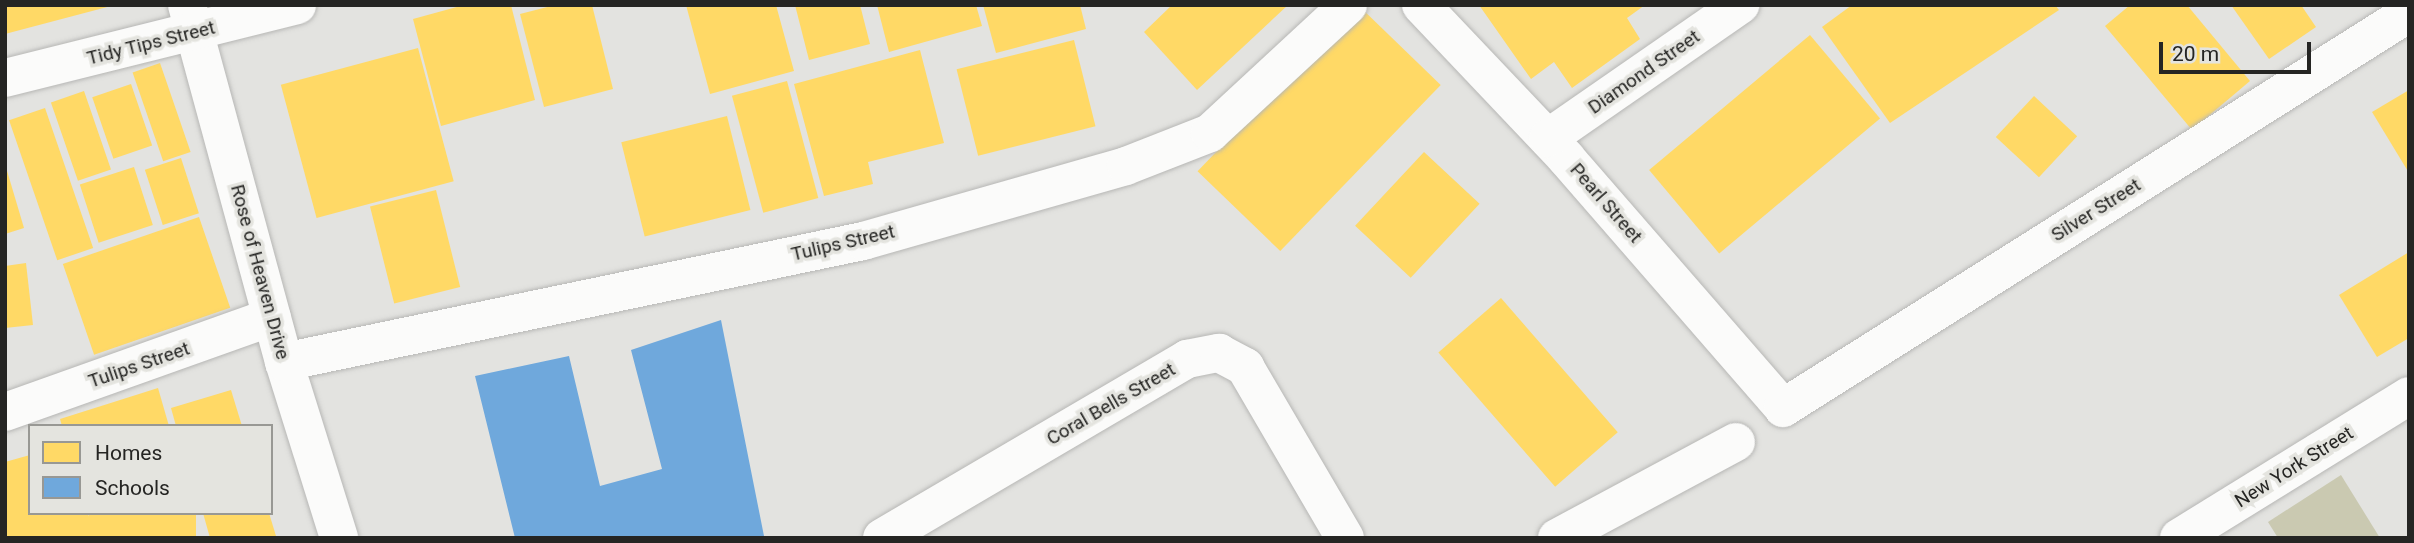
<!DOCTYPE html>
<style>
body{margin:0}
#map{position:relative;width:2414px;height:543px;overflow:hidden;background:#e3e3e0;font-family:Roboto,sans-serif}
div>[style]{position:absolute}
.green>*{inset:0;background:#cac9b1}
.homes>*{inset:0;background:#ffd966;transform-origin:0 0}
.schools>*{inset:0;background:#6fa8dc}
.roads{filter:drop-shadow(0 0 2px #b7b7b5) drop-shadow(0 0 2px #b7b7b5)}
.minor>*{height:38px;margin:-19px;padding:0 19px;transform-origin:19px;border-radius:19px;background:#fbfbfa}
span{translate:-50% -50%;white-space:nowrap;text-align:center;line-height:1.15;-webkit-text-stroke:7px #e4e4df;paint-order:stroke}
.street-label{font-size:19px;color:#252523}
.frame{position:absolute;inset:0;border:7px solid #252523;pointer-events:none}
.legend{position:absolute;left:28px;top:424px;width:245px;height:91px;box-sizing:border-box;background:#e4e4df;border:2px solid #989894;margin:0;padding:9px 12px;list-style:none;font-size:21px;color:#252523}
.legend li{display:flex;align-items:center;gap:14px;height:35px}
.legend b{width:35px;border:2px solid #989894}
.scale{position:absolute;left:2159px;top:42px;width:152px;height:32px;box-sizing:border-box;border:4px solid #252523;border-top:0;padding-left:9px;font-size:21px;line-height:24px;white-space:nowrap;color:#252523;-webkit-text-stroke:5px #e4e4df;paint-order:stroke}
</style>
<div id="map">
<div class="green">
<i style="clip-path:polygon(2341px 475px,2380px 538px,2278px 538px,2268px 522px)"></i>
</div>
<div class="homes">
<i style="clip-path:polygon(5px 5px,111px 5px,111px 6px,5px 34px)"></i>
<i style="clip-path:polygon(464px 5px,511px 5px,535px 100px,441px 126px,413px 19px)"></i>
<i style="clip-path:polygon(555px 5px,592px 5px,613px 89px,544px 107px,520px 14px)"></i>
<i style="clip-path:polygon(686px 5px,776px 5px,794px 71px,710px 94px)"></i>
<i style="clip-path:polygon(795px 5px,860px 5px,870px 44px,809px 60px)"></i>
<i style="clip-path:polygon(877px 5px,976px 5px,982px 26px,889px 52px)"></i>
<i style="clip-path:polygon(983px 5px,1080px 5px,1086px 29px,996px 53px)"></i>
<i style="clip-path:polygon(1172px 5px,1288px 5px,1197px 90px,1144px 32px)"></i>
<i style="left:1358px;top:5px;width:115px;height:231px;rotate:44deg"></i>
<i style="clip-path:polygon(1479px 5px,1645px 5px,1627px 18px,1640px 39px,1572px 88px,1554px 62px,1531px 79px)"></i>
<i style="clip-path:polygon(1852px 5px,2055px 5px,2059px 10px,1890px 123px,1822px 27px)"></i>
<i style="clip-path:polygon(2130px 5px,2187px 5px,2250px 81px,2192px 130px,2105px 26px)"></i>
<i style="clip-path:polygon(2231px 5px,2301px 5px,2316px 27px,2269px 59px)"></i>
<i style="left:1810px;top:35px;width:109px;height:210px;rotate:50deg"></i>
<i style="left:1074px;top:40px;width:89px;height:121px;rotate:76deg"></i>
<i style="left:418px;top:48px;width:138px;height:142px;rotate:75deg"></i>
<i style="clip-path:polygon(920px 50px,944px 143px,868px 162px,873px 184px,824px 196px,794px 84px)"></i>
<i style="left:160px;top:63px;width:94px;height:29px;rotate:71deg"></i>
<i style="left:787px;top:81px;width:121px;height:57px;rotate:75deg"></i>
<i style="left:131px;top:84px;width:65px;height:41px;rotate:71deg"></i>
<i style="clip-path:polygon(2409px 90px,2409px 173px,2372px 112px)"></i>
<i style="left:84px;top:91px;width:83px;height:35px;rotate:71deg"></i>
<i style="left:2034px;top:96px;width:59px;height:56px;rotate:43deg"></i>
<i style="left:45px;top:108px;width:148px;height:38px;rotate:71deg"></i>
<i style="left:727px;top:116px;width:97px;height:109px;rotate:76deg"></i>
<i style="left:1424px;top:152px;width:76px;height:101px;rotate:43deg"></i>
<i style="left:181px;top:158px;width:58px;height:38px;rotate:72deg"></i>
<i style="clip-path:polygon(5px 164px,24px 228px,5px 234px)"></i>
<i style="left:134px;top:167px;width:61px;height:57px;rotate:72deg"></i>
<i style="left:436px;top:190px;width:100px;height:68px;rotate:76deg"></i>
<i style="left:199px;top:217px;width:96px;height:144px;rotate:71deg"></i>
<i style="clip-path:polygon(2409px 252px,2409px 338px,2377px 357px,2339px 295px)"></i>
<i style="clip-path:polygon(26px 263px,33px 325px,5px 328px,5px 266px)"></i>
<i style="left:1501px;top:298px;width:178px;height:83px;rotate:49deg"></i>
<i style="clip-path:polygon(158px 388px,169px 426px,62px 426px,60px 419px)"></i>
<i style="clip-path:polygon(231px 390px,242px 426px,176px 426px,171px 408px)"></i>
<i style="clip-path:polygon(30px 455px,30px 513px,88px 513px,95px 538px,5px 538px,5px 462px)"></i>
<i style="left:89px;top:513px;width:107px;height:26px"></i>
<i style="clip-path:polygon(203px 513px,269px 513px,276px 536px,210px 538px)"></i>
</div>
<div class="schools">
<i style="clip-path:polygon(721px 320px,764px 536px,515px 538px,475px 376px,569px 356px,600px 486px,662px 469px,631px 350px)"></i>
</div>
<div class="roads">
<div class="minor">
<i style="left:187px;top:5px;width:370px;rotate:74.8deg"></i>
<i style="left:284px;top:362px;width:184px;rotate:72.6deg"></i>
<i style="left:1421px;top:5px;width:211px;rotate:46.5deg"></i>
<i style="left:1566px;top:158px;width:331px;rotate:49deg"></i>
<i style="left:1783px;top:408px;width:740px;rotate:-32.25deg"></i>
<i style="left:5px;top:78px;width:301px;rotate:-14deg"></i>
<i style="left:1548px;top:138px;width:234px;rotate:-34.7deg"></i>
<i style="left:284px;top:362px;width:592px;rotate:-11.8deg"></i>
<i style="left:863px;top:241px;width:273px;rotate:-15.9deg"></i>
<i style="left:1126px;top:166px;width:90px;rotate:-21.4deg"></i>
<i style="left:1210px;top:133px;width:188px;rotate:-42.8deg"></i>
<i style="left:5px;top:412px;width:283px;rotate:-19.6deg"></i>
<i style="left:882px;top:538px;width:354px;rotate:-30.4deg"></i>
<i style="left:1187px;top:359px;width:33px;rotate:-11deg"></i>
<i style="left:1219px;top:353px;width:30px;rotate:28deg"></i>
<i style="left:1245px;top:367px;width:198px;rotate:59.7deg"></i>
<i style="left:1557px;top:538px;width:203px;rotate:-28.2deg"></i>
<i style="left:2179px;top:538px;width:270px;rotate:-31.7deg"></i>
</div>
</div>
<div class="street-label">
<span style="left:151px;top:43px;rotate:-14deg">Tidy Tips Street</span>
<span style="left:1644px;top:72px;rotate:-35deg">Diamond Street</span>
<span style="left:1606px;top:203px;rotate:49deg">Pearl Street</span>
<span style="left:2096px;top:210px;rotate:-32deg">Silver Street</span>
<span style="left:843px;top:243px;rotate:-13deg">Tulips Street</span>
<span style="left:260px;top:272px;rotate:75deg">Rose of Heaven Drive</span>
<span style="left:139px;top:365px;rotate:-19deg">Tulips Street</span>
<span style="left:1111px;top:404px;rotate:-30deg">Coral Bells Street</span>
<span style="left:2294px;top:467px;rotate:-32deg">New York Street</span>
</div>
<div class="frame"></div>
<ul class="legend">
<li><b style="height:19px;background:#ffd966"></b>Homes</li>
<li><b style="height:19px;background:#6fa8dc"></b>Schools</li>
</ul>
<div class="scale">20 m</div>
</div>
